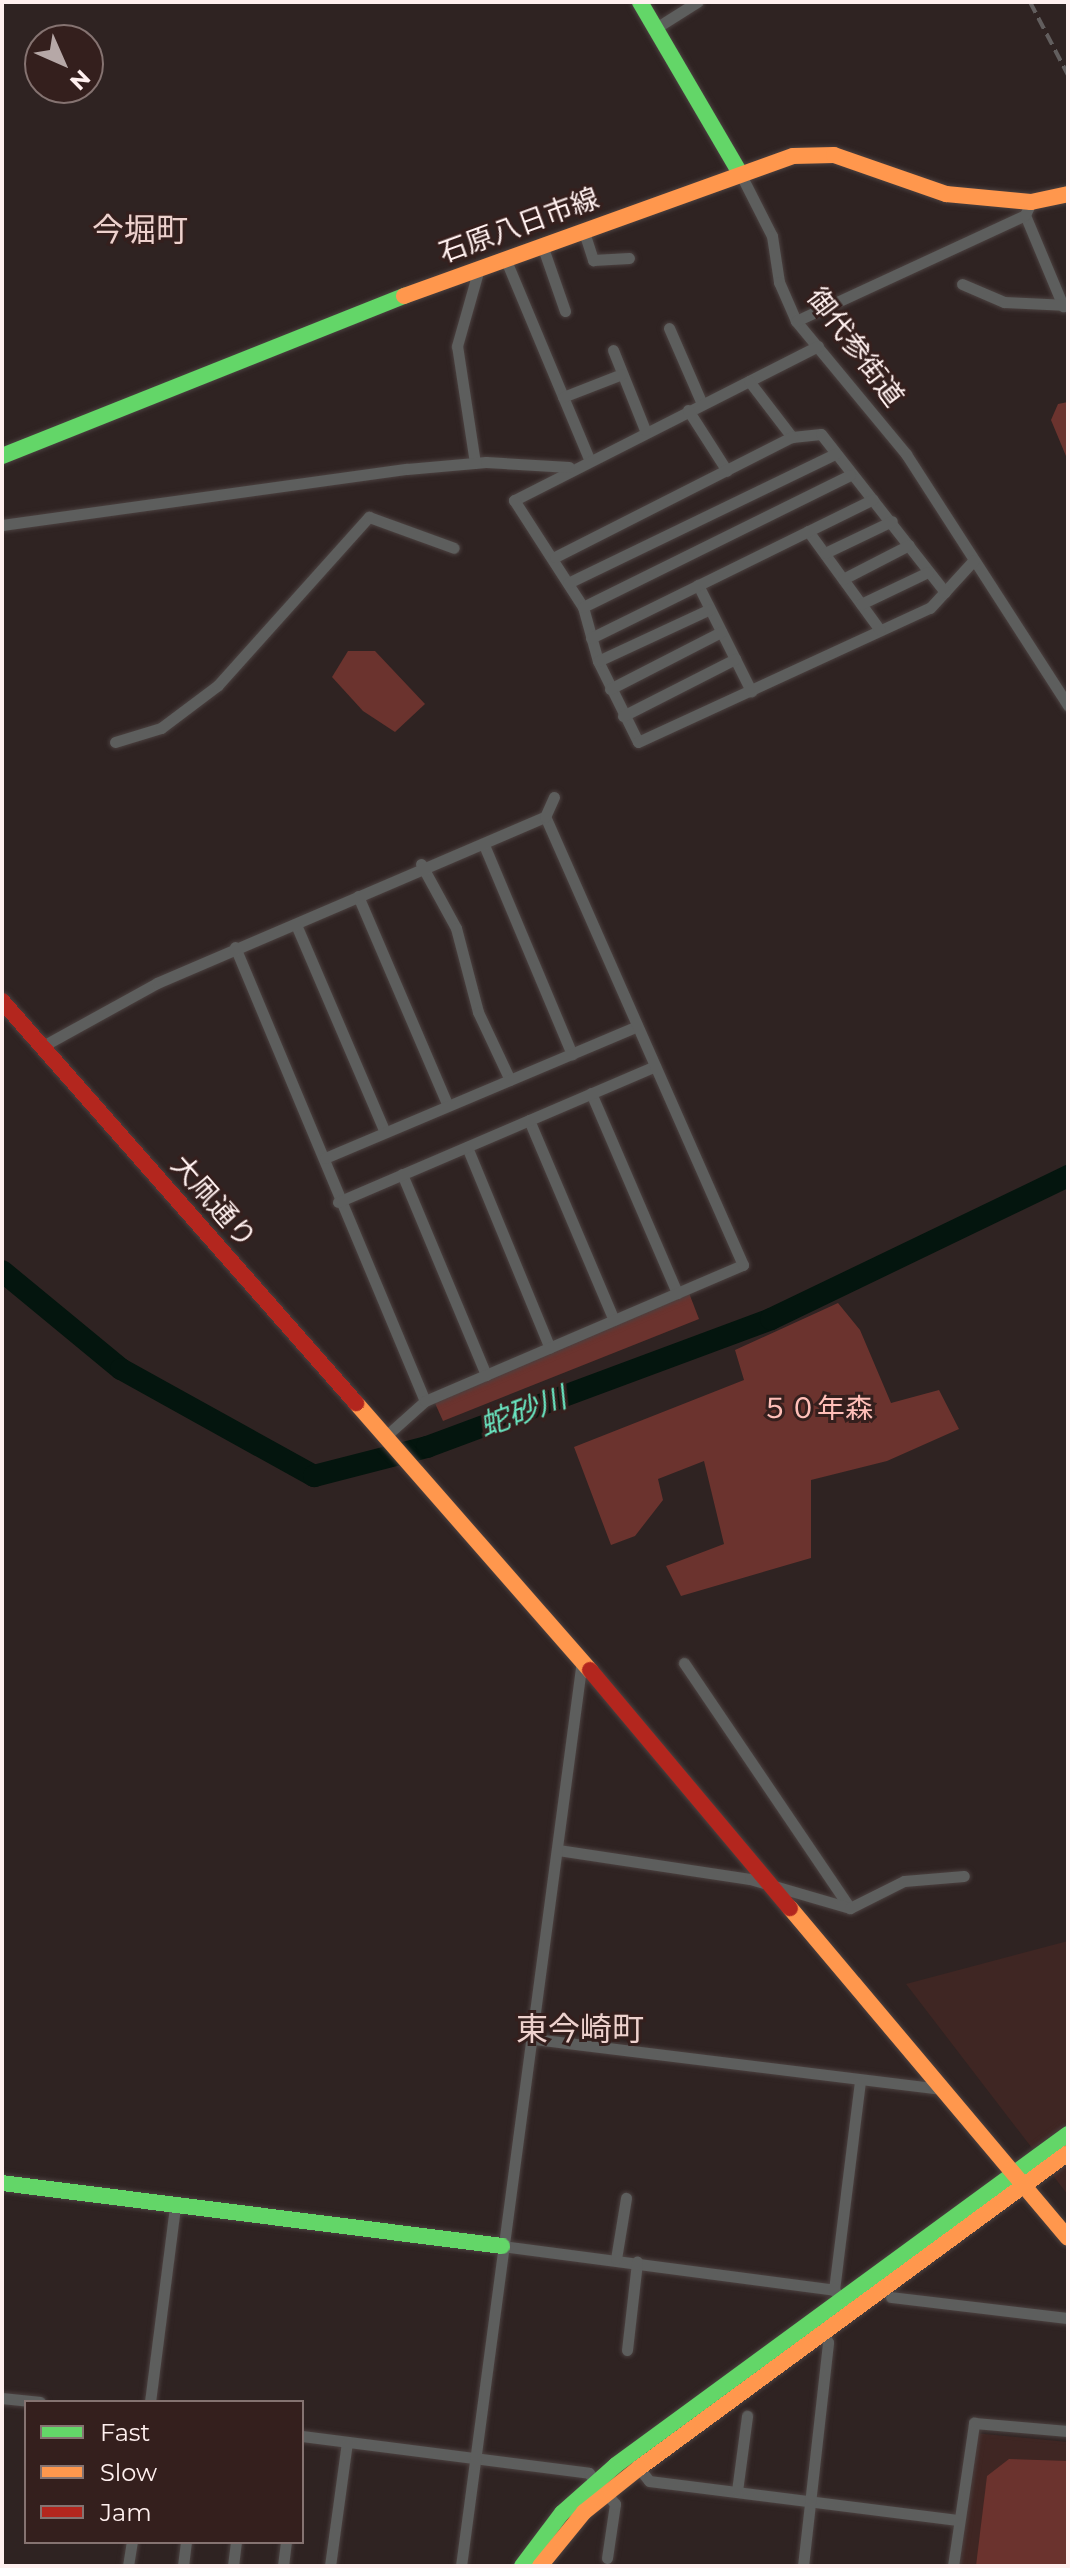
<!DOCTYPE html>
<meta charset="utf-8">
<style>
body{margin:0}
#map{position:relative;width:1070px;height:2568px;overflow:hidden;background:#2f2322;font-family:Montserrat,"Noto Sans JP",sans-serif}
div>[style]{position:absolute}
.built>*{inset:0;background:#3f2623}
.green>*{inset:0;background:#6b332e}
.river>*{height:22px;margin:-11px;padding:0 11px;transform-origin:11px;border-radius:11px;background:#04150e}
.roads{filter:drop-shadow(0 0 2px #4b4140) drop-shadow(0 0 2px #4b4140)}
.street>*{height:11px;margin:-5.5px;padding:0 5.5px;transform-origin:5.5px;border-radius:5.5px;background:#5d5e5d}
.fast>*{height:16px;margin:-8px;padding:0 8px;transform-origin:8px;border-radius:8px;background:#63d668}
.slow>*{height:16px;margin:-8px;padding:0 8px;transform-origin:8px;border-radius:8px;background:#ff974d}
.jam>*{height:16px;margin:-8px;padding:0 8px;transform-origin:8px;border-radius:8px;background:#b3261e}
.rail>*{height:4px;margin-top:-2px;transform-origin:0;background:repeating-linear-gradient(90deg,#625e5e 0 12px,transparent 0 18px)}
span{translate:-50% -50%;white-space:nowrap;text-align:center;line-height:1.15;-webkit-text-stroke:6px #341f1d;paint-order:stroke}
.street-label{font-size:28px;color:#fff0ef}
.park-label{font-size:28px;color:#ffbfb8}
.water-label{font-size:30px;color:#69e5c0;font-style:italic}
.quarter-label{font-size:32px;color:#edd1cd}
.frame{position:absolute;inset:0;border:4px solid #fff0ef;pointer-events:none}
.legend{position:absolute;left:24px;top:2400px;width:280px;height:144px;box-sizing:border-box;background:#341f1d;border:2px solid #857371;margin:0;padding:10px 14px;list-style:none;font-size:24px;color:#fff0ef}
.legend li{display:flex;align-items:center;gap:16px;height:40px}
.legend b{width:40px;border:2px solid #857371}
.north{position:absolute;left:24px;top:24px;width:80px;height:80px;box-sizing:border-box;background:#341f1d;border:2px solid #857371;border-radius:50%;rotate:135deg;font-size:22px;font-weight:700;line-height:32px;text-align:center;color:#fff0ef}
.north::after{content:'';display:block;margin:auto;width:28px;height:36px;background:#b6a8a7;clip-path:polygon(50% 0,100% 100%,50% 72%,0 100%)}
</style>
<div id="map">
<div class="built">
<i style="clip-path:polygon(1068px 1941px,1068px 2195px,906px 1984px)"></i>
<i style="clip-path:polygon(975px 2433px,1068px 2442px,1068px 2566px,959px 2566px)"></i>
</div>
<div class="green">
<i style="clip-path:polygon(1068px 402px,1068px 456px,1066px 456px,1051px 420px,1058px 404px)"></i>
<i style="clip-path:polygon(348px 651px,375px 651px,425px 704px,395px 732px,363px 711px,332px 677px)"></i>
<i style="clip-path:polygon(689px 1293px,699px 1319px,443px 1421px,434px 1401px)"></i>
<i style="clip-path:polygon(838px 1303px,860px 1330px,891px 1403px,939px 1390px,959px 1429px,887px 1461px,811px 1480px,811px 1558px,681px 1596px,666px 1566px,724px 1544px,704px 1461px,658px 1479px,663px 1500px,635px 1536px,611px 1545px,574px 1447px,744px 1380px,735px 1350px)"></i>
<i style="clip-path:polygon(1009px 2459px,1068px 2461px,1068px 2566px,976px 2566px,987px 2476px)"></i>
</div>
<div class="river">
<i style="left:2px;top:1271px;width:154px;rotate:39.5deg"></i>
<i style="left:121px;top:1369px;width:221px;rotate:29deg"></i>
<i style="left:314px;top:1476px;width:117px;rotate:-14.4deg"></i>
<i style="left:427px;top:1447px;width:367px;rotate:-20.4deg"></i>
<i style="left:771px;top:1319px;width:330px;rotate:-25.7deg"></i>
</div>
<div class="roads">
<div class="street">
<i style="left:656px;top:28px;width:49px;rotate:-32.4deg"></i>
<i style="left:740px;top:173px;width:71px;rotate:63.1deg"></i>
<i style="left:772px;top:236px;width:47px;rotate:81.3deg"></i>
<i style="left:779px;top:282px;width:43px;rotate:66.4deg"></i>
<i style="left:796px;top:321px;width:173px;rotate:50.4deg"></i>
<i style="left:906px;top:454px;width:299px;rotate:57.2deg"></i>
<i style="left:1025px;top:215px;width:99px;rotate:67.3deg"></i>
<i style="left:583px;top:229px;width:33px;rotate:72deg"></i>
<i style="left:593px;top:260px;width:36px;rotate:-3deg"></i>
<i style="left:542px;top:245px;width:70px;rotate:70.8deg"></i>
<i style="left:505px;top:258px;width:218px;rotate:67.3deg"></i>
<i style="left:962px;top:284px;width:46px;rotate:23.2deg"></i>
<i style="left:1004px;top:302px;width:64px;rotate:2.7deg"></i>
<i style="left:796px;top:321px;width:252px;rotate:-24.8deg"></i>
<i style="left:1025px;top:215px;width:14px;rotate:-65deg"></i>
<i style="left:669px;top:328px;width:83px;rotate:66.5deg"></i>
<i style="left:818px;top:346px;width:341px;rotate:153.1deg"></i>
<i style="left:514px;top:500px;width:127px;rotate:57.2deg"></i>
<i style="left:583px;top:607px;width:56px;rotate:74.5deg"></i>
<i style="left:598px;top:661px;width:90px;rotate:63.7deg"></i>
<i style="left:638px;top:742px;width:321px;rotate:-24.7deg"></i>
<i style="left:930px;top:608px;width:65px;rotate:-47.5deg"></i>
<i style="left:613px;top:350px;width:86px;rotate:68.2deg"></i>
<i style="left:749px;top:381px;width:71px;rotate:52.5deg"></i>
<i style="left:792px;top:437px;width:29px;rotate:-6deg"></i>
<i style="left:821px;top:434px;width:201px;rotate:51.9deg"></i>
<i style="left:563px;top:397px;width:63px;rotate:-21.3deg"></i>
<i style="left:688px;top:410px;width:72px;rotate:57.4deg"></i>
<i style="left:475px;top:463px;width:118px;rotate:-98.7deg"></i>
<i style="left:457px;top:346px;width:81px;rotate:-74.2deg"></i>
<i style="left:2px;top:525px;width:409px;rotate:-7.9deg"></i>
<i style="left:407px;top:469px;width:79px;rotate:-5.1deg"></i>
<i style="left:486px;top:462px;width:83px;rotate:3.4deg"></i>
<i style="left:808px;top:531px;width:122px;rotate:54deg"></i>
<i style="left:825px;top:553px;width:74px;rotate:-25.5deg"></i>
<i style="left:555px;top:557px;width:266px;rotate:-26.9deg"></i>
<i style="left:843px;top:579px;width:74px;rotate:-27.3deg"></i>
<i style="left:568px;top:583px;width:297px;rotate:-25.8deg"></i>
<i style="left:698px;top:585px;width:119px;rotate:63.4deg"></i>
<i style="left:861px;top:604px;width:74px;rotate:-25.5deg"></i>
<i style="left:583px;top:607px;width:298px;rotate:-26.3deg"></i>
<i style="left:591px;top:638px;width:314px;rotate:-26.2deg"></i>
<i style="left:598px;top:661px;width:123px;rotate:-24.9deg"></i>
<i style="left:610px;top:689px;width:125px;rotate:-27.2deg"></i>
<i style="left:623px;top:716px;width:126px;rotate:-27deg"></i>
<i style="left:115px;top:742px;width:48px;rotate:-16.9deg"></i>
<i style="left:161px;top:728px;width:71px;rotate:-37deg"></i>
<i style="left:218px;top:685px;width:226px;rotate:-48.1deg"></i>
<i style="left:369px;top:517px;width:90px;rotate:20deg"></i>
<i style="left:484px;top:845px;width:227px;rotate:67.2deg"></i>
<i style="left:421px;top:864px;width:73px;rotate:61.3deg"></i>
<i style="left:456px;top:928px;width:87px;rotate:75.3deg"></i>
<i style="left:478px;top:1012px;width:75px;rotate:64.8deg"></i>
<i style="left:358px;top:896px;width:228px;rotate:66.8deg"></i>
<i style="left:297px;top:927px;width:223px;rotate:66.8deg"></i>
<i style="left:235px;top:947px;width:492px;rotate:67.3deg"></i>
<i style="left:43px;top:1046px;width:130px;rotate:-28.9deg"></i>
<i style="left:157px;top:983px;width:422px;rotate:-23.2deg"></i>
<i style="left:591px;top:1093px;width:218px;rotate:66.7deg"></i>
<i style="left:529px;top:1120px;width:217px;rotate:67deg"></i>
<i style="left:467px;top:1147px;width:217px;rotate:67.6deg"></i>
<i style="left:325px;top:1158px;width:339px;rotate:-22.9deg"></i>
<i style="left:402px;top:1174px;width:218px;rotate:67.3deg"></i>
<i style="left:338px;top:1202px;width:345px;rotate:-23.2deg"></i>
<i style="left:387px;top:1435px;width:51px;rotate:-41.8deg"></i>
<i style="left:425px;top:1401px;width:346px;rotate:-23.2deg"></i>
<i style="left:743px;top:1265px;width:490px;rotate:-113.8deg"></i>
<i style="left:545px;top:817px;width:22px;rotate:-66deg"></i>
<i style="left:684px;top:1663px;width:296px;rotate:55.9deg"></i>
<i style="left:558px;top:1850px;width:194px;rotate:8.6deg"></i>
<i style="left:750px;top:1879px;width:104px;rotate:16.2deg"></i>
<i style="left:850px;top:1908px;width:60px;rotate:-26.6deg"></i>
<i style="left:904px;top:1881px;width:60px;rotate:-4.8deg"></i>
<i style="left:534px;top:2039px;width:412px;rotate:7deg"></i>
<i style="left:502px;top:2246px;width:335px;rotate:7.5deg"></i>
<i style="left:834px;top:2290px;width:16px;rotate:50deg"></i>
<i style="left:616px;top:2259px;width:62px;rotate:-80.7deg"></i>
<i style="left:834px;top:2290px;width:210px;rotate:-82.9deg"></i>
<i style="left:891px;top:2297px;width:178px;rotate:6.8deg"></i>
<i style="left:627px;top:2350px;width:89px;rotate:-83.5deg"></i>
<i style="left:2px;top:2398px;width:38px;rotate:6deg"></i>
<i style="left:150px;top:2402px;width:198px;rotate:-82.7deg"></i>
<i style="left:302px;top:2436px;width:289px;rotate:7.3deg"></i>
<i style="left:589px;top:2473px;width:12px;rotate:55deg"></i>
<i style="left:639px;top:2468px;width:16px;rotate:52deg"></i>
<i style="left:649px;top:2481px;width:311px;rotate:7.2deg"></i>
<i style="left:737px;top:2491px;width:76px;rotate:-82.4deg"></i>
<i style="left:607px;top:2558px;width:55px;rotate:-81.6deg"></i>
<i style="left:615px;top:2504px;width:13px;rotate:-129deg"></i>
<i style="left:128px;top:2566px;width:24px;rotate:-81deg"></i>
<i style="left:183px;top:2566px;width:24px;rotate:-83deg"></i>
<i style="left:233px;top:2566px;width:24px;rotate:-83deg"></i>
<i style="left:283px;top:2566px;width:24px;rotate:-83deg"></i>
<i style="left:330px;top:2566px;width:125px;rotate:-82.2deg"></i>
<i style="left:461px;top:2566px;width:914px;rotate:-82.39deg"></i>
<i style="left:803px;top:2566px;width:225px;rotate:-83.6deg"></i>
<i style="left:828px;top:2342px;width:11px;rotate:-128deg"></i>
<i style="left:953px;top:2566px;width:145px;rotate:-81.6deg"></i>
<i style="left:974px;top:2423px;width:94px;rotate:4.9deg"></i>
</div>
<div class="fast">
<i style="left:640px;top:2px;width:198px;rotate:59.7deg"></i>
<i style="left:2px;top:456px;width:433px;rotate:-21.7deg"></i>
<i style="left:2px;top:2183px;width:504px;rotate:7.18deg"></i>
<i style="left:522px;top:2566px;width:66px;rotate:-53deg"></i>
<i style="left:562px;top:2513px;width:72px;rotate:-41.6deg"></i>
<i style="left:616px;top:2465px;width:560px;rotate:-36.22deg"></i>
</div>
<div class="slow">
<i style="left:404px;top:296px;width:413px;rotate:-19.8deg"></i>
<i style="left:793px;top:156px;width:41px;rotate:-1.4deg"></i>
<i style="left:834px;top:155px;width:119px;rotate:19.2deg"></i>
<i style="left:946px;top:194px;width:85px;rotate:5.4deg"></i>
<i style="left:1031px;top:202px;width:38px;rotate:-12deg"></i>
<i style="left:356px;top:1403px;width:355px;rotate:48.8deg"></i>
<i style="left:790px;top:1908px;width:431px;rotate:49.9deg"></i>
<i style="left:540px;top:2566px;width:70px;rotate:-50.8deg"></i>
<i style="left:584px;top:2512px;width:70px;rotate:-38.7deg"></i>
<i style="left:639px;top:2468px;width:532px;rotate:-36.29deg"></i>
</div>
<div class="jam">
<i style="left:2px;top:1001px;width:536px;rotate:48.63deg"></i>
<i style="left:590px;top:1670px;width:311px;rotate:50deg"></i>
</div>
</div>
<div class="rail">
<i style="left:1030px;top:2px;width:82px;rotate:62.5deg"></i>
</div>
<div class="street-label">
<span style="left:519px;top:225px;rotate:-20deg">石原八日市線</span>
<span style="left:856px;top:347px;rotate:53deg">御代参街道</span>
<span style="left:214px;top:1201px;rotate:49deg">大凧通り</span>
</div>
<div class="park-label">
<span style="left:817px;top:1408px">５０年森</span>
</div>
<div class="water-label">
<span style="left:523px;top:1412px;rotate:-20deg">蛇砂川</span>
</div>
<div class="quarter-label">
<span style="left:140px;top:230px">今堀町</span>
<span style="left:580px;top:2029px">東今崎町</span>
</div>
<div class="frame"></div>
<ul class="legend">
<li><b style="height:10px;background:#63d668"></b>Fast</li>
<li><b style="height:10px;background:#ff974d"></b>Slow</li>
<li><b style="height:10px;background:#b3261e"></b>Jam</li>
</ul>
<div class="north">N</div>
</div>
